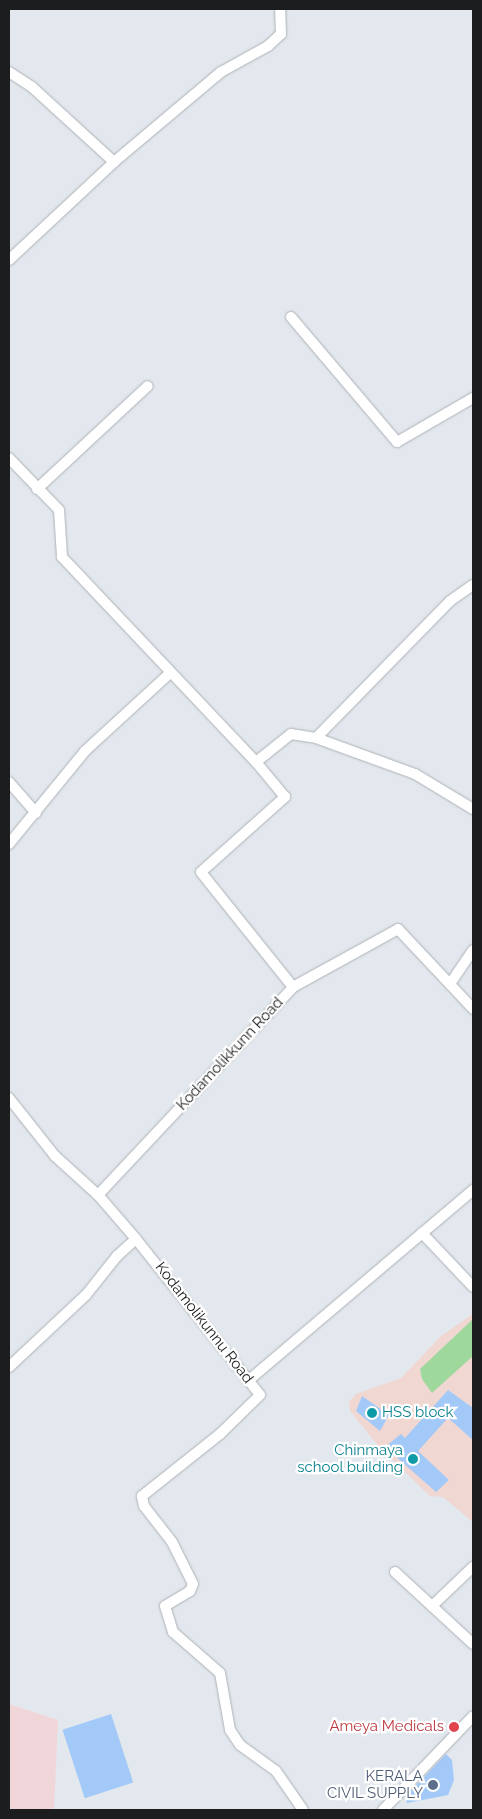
<!DOCTYPE html>
<style>
body{margin:0}
#map{position:relative;width:482px;height:1819px;overflow:hidden;background:#e3e8ee;font-family:Raleway,sans-serif}
div>[style]{position:absolute}
.commercial>*{inset:0;background:#f1d6d9}
.education>*{inset:0;background:#f1d7d2}
.green>*{inset:0;background:#9fd89d}
.building>*{inset:0;background:#a2c9f7;transform-origin:0 0}
.roads{filter:drop-shadow(0 0 1px #adb2b7) drop-shadow(0 0 1px #adb2b7)}
.street>*{height:10px;margin:-5px;padding:0 5px;transform-origin:5px;border-radius:5px;background:#fff}
.dots>*{width:14px;height:14px;translate:-50% -50%;box-sizing:border-box;border:2px solid #fff;border-radius:50%}
span{translate:-50% -50%;white-space:nowrap;text-align:center;line-height:1.15;-webkit-text-stroke:4.5px #fff;paint-order:stroke}
.street-label{font-size:15px;color:#1b1d1f}
.culture-label{font-size:15px;color:#0d838f}
.left{translate:0 -50%;text-align:left}
.right{translate:-100% -50%;text-align:right}
.health-label{font-size:15px;color:#be3a42}
.service-label{font-size:15px;color:#4e5e75}
.frame{position:absolute;inset:0;border:10px solid #1b1d1f;pointer-events:none}
</style>
<div id="map">
<div class="commercial">
<i style="clip-path:polygon(9px 1704px,58px 1720px,54px 1810px,9px 1810px)"></i>
</div>
<div class="education">
<i style="clip-path:polygon(473px 1314px,473px 1522px,443px 1497px,430px 1496px,380px 1448px,350px 1411px,349px 1402px,356px 1394px,401px 1378px,441px 1336px)"></i>
</div>
<div class="green">
<i style="clip-path:polygon(473px 1319px,473px 1356px,432px 1393px,422px 1379px,420px 1369px)"></i>
</div>
<div class="building">
<i style="clip-path:polygon(448px 1390px,473px 1408px,473px 1440px,448px 1418px,418px 1451px,449px 1480px,436px 1492px,385px 1447px,401px 1434px,405px 1438px)"></i>
<i style="clip-path:polygon(362px 1396px,389px 1415px,380px 1431px,356px 1411px)"></i>
<i style="left:111px;top:1714px;width:72px;height:51px;rotate:72deg"></i>
<i style="clip-path:polygon(446px 1754px,452px 1760px,454px 1780px,448px 1795px,407px 1803px,405px 1797px)"></i>
</div>
<div class="roads">
<div class="street">
<i style="left:9px;top:72px;width:27px;rotate:33deg"></i>
<i style="left:32px;top:87px;width:111px;rotate:42.4deg"></i>
<i style="left:9px;top:260px;width:144px;rotate:-43deg"></i>
<i style="left:114px;top:162px;width:140px;rotate:-40.1deg"></i>
<i style="left:221px;top:72px;width:54px;rotate:-29deg"></i>
<i style="left:268px;top:46px;width:18px;rotate:-43deg"></i>
<i style="left:281px;top:34px;width:25px;rotate:-92deg"></i>
<i style="left:291px;top:317px;width:164px;rotate:49.7deg"></i>
<i style="left:397px;top:442px;width:88px;rotate:-30.1deg"></i>
<i style="left:9px;top:458px;width:72px;rotate:46.1deg"></i>
<i style="left:59px;top:510px;width:47px;rotate:86.3deg"></i>
<i style="left:62px;top:557px;width:282px;rotate:46.6deg"></i>
<i style="left:37px;top:489px;width:151px;rotate:-42.9deg"></i>
<i style="left:316px;top:738px;width:192px;rotate:-45.6deg"></i>
<i style="left:450px;top:601px;width:28px;rotate:-35deg"></i>
<i style="left:9px;top:782px;width:41px;rotate:48.9deg"></i>
<i style="left:9px;top:844px;width:120px;rotate:-50.7deg"></i>
<i style="left:85px;top:751px;width:115px;rotate:-42.5deg"></i>
<i style="left:450px;top:984px;width:41px;rotate:-55.9deg"></i>
<i style="left:293px;top:987px;width:120px;rotate:-28.9deg"></i>
<i style="left:398px;top:929px;width:110px;rotate:46.8deg"></i>
<i style="left:9px;top:1098px;width:74px;rotate:51.6deg"></i>
<i style="left:55px;top:1156px;width:58px;rotate:42.2deg"></i>
<i style="left:422px;top:1233px;width:74px;rotate:46.6deg"></i>
<i style="left:136px;top:1239px;width:58px;rotate:-130.8deg"></i>
<i style="left:98px;top:1195px;width:285px;rotate:-46.8deg"></i>
<i style="left:293px;top:987px;width:147px;rotate:-128.7deg"></i>
<i style="left:201px;top:872px;width:113px;rotate:-41.8deg"></i>
<i style="left:285px;top:797px;width:45px;rotate:-129.6deg"></i>
<i style="left:256px;top:762px;width:45px;rotate:-38.7deg"></i>
<i style="left:291px;top:734px;width:25px;rotate:9deg"></i>
<i style="left:316px;top:738px;width:105px;rotate:20deg"></i>
<i style="left:415px;top:774px;width:68px;rotate:31.1deg"></i>
<i style="left:9px;top:1367px;width:105px;rotate:-43.1deg"></i>
<i style="left:86px;top:1295px;width:50px;rotate:-51.5deg"></i>
<i style="left:117px;top:1256px;width:25px;rotate:-42deg"></i>
<i style="left:136px;top:1239px;width:199px;rotate:51.5deg"></i>
<i style="left:260px;top:1395px;width:56px;rotate:135.7deg"></i>
<i style="left:220px;top:1434px;width:100px;rotate:141.5deg"></i>
<i style="left:142px;top:1496px;width:10px;rotate:79deg"></i>
<i style="left:144px;top:1506px;width:46px;rotate:52.1deg"></i>
<i style="left:172px;top:1542px;width:47px;rotate:63.4deg"></i>
<i style="left:193px;top:1584px;width:8px;rotate:113deg"></i>
<i style="left:190px;top:1591px;width:29px;rotate:149deg"></i>
<i style="left:165px;top:1606px;width:27px;rotate:73deg"></i>
<i style="left:173px;top:1632px;width:62px;rotate:41.1deg"></i>
<i style="left:220px;top:1673px;width:58px;rotate:80deg"></i>
<i style="left:230px;top:1730px;width:18px;rotate:56deg"></i>
<i style="left:240px;top:1745px;width:44px;rotate:35.8deg"></i>
<i style="left:276px;top:1771px;width:47px;rotate:55.3deg"></i>
<i style="left:249px;top:1380px;width:294px;rotate:-40.3deg"></i>
<i style="left:395px;top:1572px;width:106px;rotate:42.7deg"></i>
<i style="left:432px;top:1606px;width:57px;rotate:-43.6deg"></i>
<i style="left:383px;top:1810px;width:130px;rotate:-46.2deg"></i>
</div>
</div>
<div class="dots">
<i style="left:372px;top:1413px;background:#0f9aa8"></i>
<i style="left:413px;top:1459px;background:#0f9aa8"></i>
<i style="left:454px;top:1727px;background:#e0444e"></i>
<i style="left:433px;top:1785px;background:#5c6f8a"></i>
</div>
<div class="street-label">
<span style="left:230px;top:1054px;rotate:-47deg">Kodamolikkunn Road</span>
<span style="left:204px;top:1323px;rotate:52deg">Kodamolikunnu Road</span>
</div>
<div class="culture-label">
<span class="left" style="left:382px;top:1413px">HSS block</span>
<span class="right" style="left:403px;top:1459px">Chinmaya<br>school building</span>
</div>
<div class="health-label">
<span class="right" style="left:444px;top:1727px">Ameya Medicals</span>
</div>
<div class="service-label">
<span class="right" style="left:423px;top:1785px">KERALA<br>CIVIL SUPPLY</span>
</div>
<div class="frame"></div>
</div>
